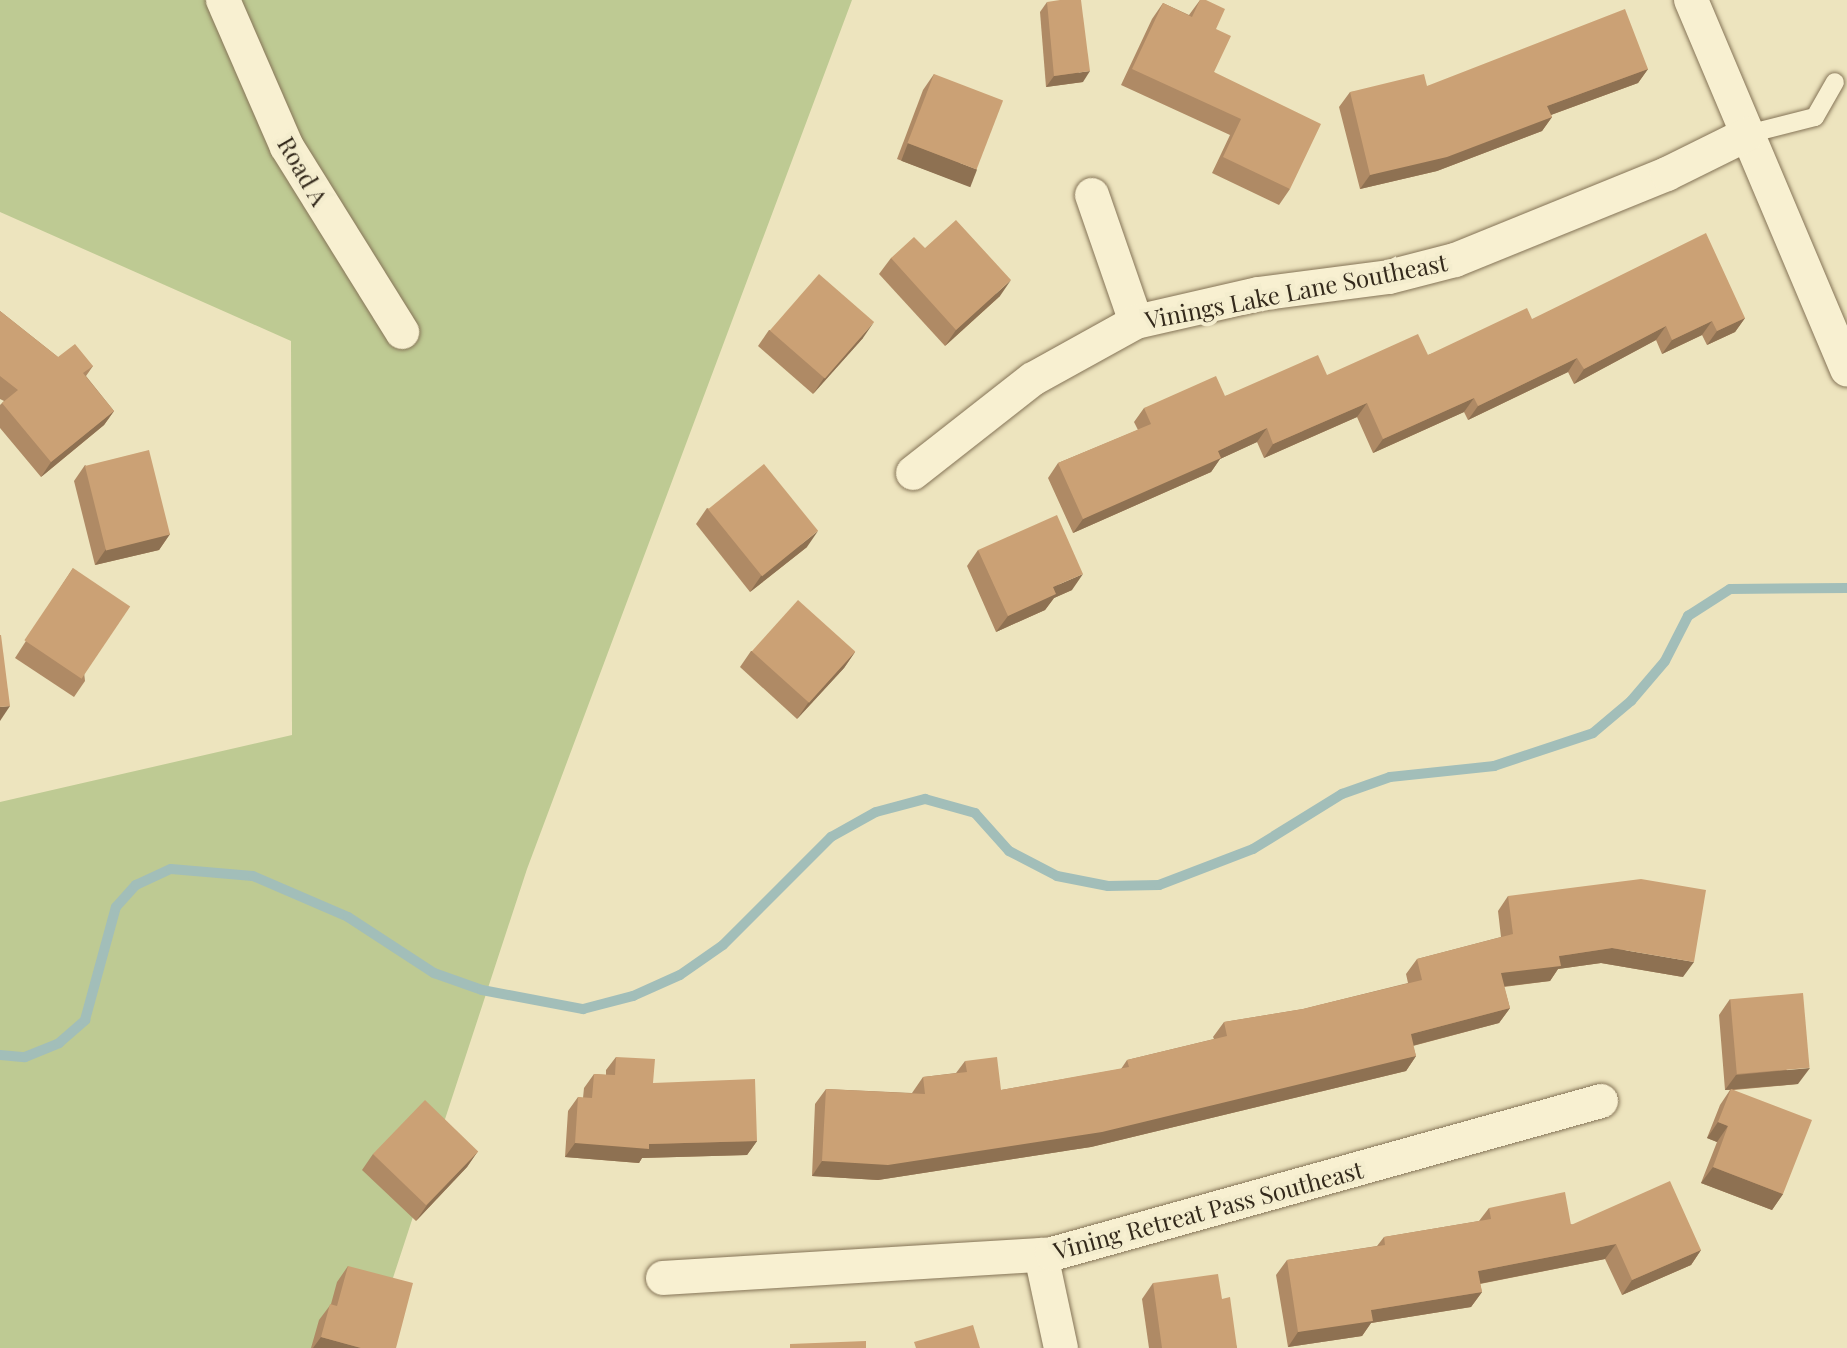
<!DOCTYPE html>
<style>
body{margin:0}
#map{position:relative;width:1847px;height:1348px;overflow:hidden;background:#ede4be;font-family:"Playfair Display",serif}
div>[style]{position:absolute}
.green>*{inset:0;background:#beca93}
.stream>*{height:10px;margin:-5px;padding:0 5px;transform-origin:5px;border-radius:5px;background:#a2beb9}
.roads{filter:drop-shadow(0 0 2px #857457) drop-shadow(0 0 2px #857457)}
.service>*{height:18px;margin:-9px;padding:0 9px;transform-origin:9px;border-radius:9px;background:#f8f0d1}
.minor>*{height:34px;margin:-17px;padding:0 17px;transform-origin:17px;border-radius:17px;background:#f8f0d1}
.wall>*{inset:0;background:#af8a65}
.shaded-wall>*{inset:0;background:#8e7152;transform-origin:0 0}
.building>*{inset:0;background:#cba175;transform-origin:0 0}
span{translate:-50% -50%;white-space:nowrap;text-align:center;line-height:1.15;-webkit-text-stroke:8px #f4edce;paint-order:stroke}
.street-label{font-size:24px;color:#342a1c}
</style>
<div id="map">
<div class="green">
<i style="clip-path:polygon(0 0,852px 0,527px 869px,370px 1348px,0 1348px,0 802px,292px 735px,291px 341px,0 212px)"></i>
</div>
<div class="stream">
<i style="left:0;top:1055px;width:25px;rotate:5deg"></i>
<i style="left:25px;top:1057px;width:37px;rotate:-22deg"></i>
<i style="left:59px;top:1043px;width:35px;rotate:-41deg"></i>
<i style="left:85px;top:1020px;width:117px;rotate:-74.7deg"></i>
<i style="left:116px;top:907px;width:30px;rotate:-48deg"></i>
<i style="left:136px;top:885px;width:38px;rotate:-25deg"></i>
<i style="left:171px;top:869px;width:82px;rotate:4.9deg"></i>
<i style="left:253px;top:876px;width:103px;rotate:23.3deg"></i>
<i style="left:348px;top:917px;width:103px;rotate:33.1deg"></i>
<i style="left:434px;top:973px;width:51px;rotate:19.5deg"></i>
<i style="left:482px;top:990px;width:103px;rotate:10.7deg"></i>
<i style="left:583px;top:1009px;width:52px;rotate:-14.6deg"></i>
<i style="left:633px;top:996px;width:51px;rotate:-24.1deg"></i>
<i style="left:680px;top:975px;width:52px;rotate:-34.9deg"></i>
<i style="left:723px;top:945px;width:153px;rotate:-45deg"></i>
<i style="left:831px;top:837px;width:51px;rotate:-29.1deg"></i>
<i style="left:876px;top:812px;width:51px;rotate:-14.9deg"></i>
<i style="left:925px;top:799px;width:52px;rotate:15.6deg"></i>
<i style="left:975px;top:813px;width:51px;rotate:48.2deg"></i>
<i style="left:1009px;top:851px;width:54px;rotate:27.5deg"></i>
<i style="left:1057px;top:876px;width:52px;rotate:11.1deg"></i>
<i style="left:1108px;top:886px;width:51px;rotate:-1.1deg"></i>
<i style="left:1159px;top:885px;width:101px;rotate:-21deg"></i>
<i style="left:1253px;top:849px;width:105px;rotate:-31.7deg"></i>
<i style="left:1342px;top:794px;width:51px;rotate:-19.5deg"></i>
<i style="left:1390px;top:777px;width:105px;rotate:-6deg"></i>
<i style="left:1494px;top:766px;width:104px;rotate:-18.4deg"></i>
<i style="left:1593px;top:733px;width:50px;rotate:-40.1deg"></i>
<i style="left:1631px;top:701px;width:52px;rotate:-49.6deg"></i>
<i style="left:1665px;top:661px;width:51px;rotate:-62.9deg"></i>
<i style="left:1688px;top:616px;width:50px;rotate:-32.7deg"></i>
<i style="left:1730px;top:589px;width:117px;rotate:-0.5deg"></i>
</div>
<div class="roads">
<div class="service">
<i style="left:1748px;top:134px;width:69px;rotate:-14.2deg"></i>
<i style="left:1815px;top:117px;width:40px;rotate:-60.3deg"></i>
</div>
<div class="minor">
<i style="left:223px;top:0;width:160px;rotate:66.5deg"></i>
<i style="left:287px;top:147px;width:218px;rotate:58.1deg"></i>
<i style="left:1691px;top:0;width:401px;rotate:67.1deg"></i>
<i style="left:1092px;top:195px;width:134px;rotate:70.9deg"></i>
<i style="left:913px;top:473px;width:152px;rotate:-38.1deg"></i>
<i style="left:1033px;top:379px;width:118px;rotate:-29deg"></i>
<i style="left:1136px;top:322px;width:125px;rotate:-12.9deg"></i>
<i style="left:1258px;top:294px;width:132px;rotate:-7.4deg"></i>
<i style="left:1389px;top:277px;width:68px;rotate:-14.4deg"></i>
<i style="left:1455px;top:260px;width:229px;rotate:-22.1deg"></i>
<i style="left:1667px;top:174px;width:90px;rotate:-26.3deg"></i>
<i style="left:1041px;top:1255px;width:95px;rotate:77.9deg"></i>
<i style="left:663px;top:1278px;width:390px;rotate:-3.5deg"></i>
<i style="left:1052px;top:1254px;width:570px;rotate:-15.57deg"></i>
</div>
</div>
<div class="wall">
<i style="clip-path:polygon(1200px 0,1216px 29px,1214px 72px,1290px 189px,1279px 205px,1212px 173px,1230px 135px,1121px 85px,1152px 19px,1163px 3px,1189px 15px)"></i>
<i style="clip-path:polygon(1047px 2px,1083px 82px,1046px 87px,1040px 12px)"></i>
<i style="clip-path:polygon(1648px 69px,1638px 83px,1551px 115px,1552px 117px,1542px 131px,1437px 171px,1360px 189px,1339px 107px,1350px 92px)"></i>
<i style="clip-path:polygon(934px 74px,966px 185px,897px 159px,923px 90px)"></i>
<i style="clip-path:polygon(925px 248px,1000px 296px,945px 346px,879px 274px,891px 258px)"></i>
<i style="clip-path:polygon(0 311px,58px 357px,93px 366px,86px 376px,114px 411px,104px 425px,41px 477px,0 428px,0 405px,4px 401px,0 399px)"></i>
<i style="clip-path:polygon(1745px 318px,1735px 332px,1707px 345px,1702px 335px,1662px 354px,1656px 340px,1574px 384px,1568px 372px,1468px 420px,1464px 412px,1373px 453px,1357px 417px,1264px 458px,1257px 442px,1220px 459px,1211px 472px,1073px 533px,1048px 478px,1058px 463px,1138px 430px,1134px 422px,1144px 408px,1225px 396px,1428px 355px,1532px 319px)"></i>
<i style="clip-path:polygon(769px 330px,863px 338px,813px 394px,758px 346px)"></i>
<i style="clip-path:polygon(85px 465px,170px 534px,159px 550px,95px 565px,74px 481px)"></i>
<i style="clip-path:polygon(707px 508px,807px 547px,750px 592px,696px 524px)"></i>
<i style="clip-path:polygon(978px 550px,1072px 590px,1054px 598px,1045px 610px,996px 632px,967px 566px)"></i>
<i style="clip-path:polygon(73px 568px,85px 681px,74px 697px,15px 658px)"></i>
<i style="clip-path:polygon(751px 651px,855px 652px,844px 668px,797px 719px,740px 667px)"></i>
<i style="clip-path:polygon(1508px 896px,1683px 977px,1601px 963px,1558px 969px,1550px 981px,1504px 987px,1510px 1008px,1499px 1023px,1413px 1046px,1416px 1056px,1406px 1071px,1091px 1147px,878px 1180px,812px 1176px,815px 1104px,826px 1089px,912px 1093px,923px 1077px,956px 1073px,965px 1061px,1001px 1090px,1121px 1069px,1127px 1060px,1214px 1039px,1213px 1037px,1224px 1022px,1303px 1009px,1408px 983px,1406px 974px,1417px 959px,1501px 937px,1498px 911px)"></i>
<i style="clip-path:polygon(1730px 999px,1798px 1084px,1734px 1090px,1783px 1194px,1772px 1210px,1701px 1183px,1717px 1142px,1707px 1138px,1720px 1105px,1730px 1090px,1725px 1090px,1719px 1015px)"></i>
<i style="clip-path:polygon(616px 1057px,653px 1083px,757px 1141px,747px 1155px,642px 1158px,639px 1163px,565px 1157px,568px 1111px,578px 1097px,583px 1098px,584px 1088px,594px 1074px,606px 1075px,606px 1070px)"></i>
<i style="clip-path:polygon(478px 1151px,467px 1167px,416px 1221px,362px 1170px,373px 1154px)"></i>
<i style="clip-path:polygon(1489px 1208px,1701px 1250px,1691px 1265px,1622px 1295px,1605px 1259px,1480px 1284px,1482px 1292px,1471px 1307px,1371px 1323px,1362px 1336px,1288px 1347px,1276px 1275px,1287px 1260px,1377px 1246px,1384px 1237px,1479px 1221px)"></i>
<i style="clip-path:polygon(348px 1266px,396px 1348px,311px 1348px,319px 1320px,331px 1304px,337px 1282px)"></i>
<i style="clip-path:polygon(1153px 1283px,1222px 1299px,1237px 1348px,1149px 1348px,1142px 1299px)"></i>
</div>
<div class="shaded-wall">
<i style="clip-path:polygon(1648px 69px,1638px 83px,1537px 120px,1547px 106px)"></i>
<i style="clip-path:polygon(1090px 71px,1083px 82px,1046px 87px,1054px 76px)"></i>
<i style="clip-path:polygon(1552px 117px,1542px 131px,1437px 171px,1360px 189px,1370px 175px)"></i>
<i style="left:908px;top:143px;width:74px;height:19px;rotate:21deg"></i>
<i style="clip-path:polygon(1011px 280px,1000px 296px,945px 346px,956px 330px)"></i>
<i style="clip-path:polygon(1745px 318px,1735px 332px,1707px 345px,1717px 331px)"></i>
<i style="clip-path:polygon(1712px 321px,1702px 335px,1662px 354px,1672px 340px)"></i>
<i style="clip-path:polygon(874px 322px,863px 338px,813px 394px,824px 378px)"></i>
<i style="clip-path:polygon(1666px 326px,1656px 340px,1574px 384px,1584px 369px)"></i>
<i style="clip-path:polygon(1577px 358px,1568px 372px,1468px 420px,1478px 406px)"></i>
<i style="clip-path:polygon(1474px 398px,1464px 412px,1373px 453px,1383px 439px)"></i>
<i style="clip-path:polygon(1367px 403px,1357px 417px,1264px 458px,1273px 444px)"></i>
<i style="clip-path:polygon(114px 411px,104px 425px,41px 477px,51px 462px)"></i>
<i style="clip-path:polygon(1267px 428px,1257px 442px,1220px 459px,1211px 472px,1073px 533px,1083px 519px,1218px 451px)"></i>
<i style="clip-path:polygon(818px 531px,807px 547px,750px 592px,761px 576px)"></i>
<i style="clip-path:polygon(170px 534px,159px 550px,95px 565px,106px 549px)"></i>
<i style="clip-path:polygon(1083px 574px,1072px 590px,1054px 598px,1045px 610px,996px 632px,1008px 616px,1053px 587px)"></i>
<i style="clip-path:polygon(855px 652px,844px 668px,797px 719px,808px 703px)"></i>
<i style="clip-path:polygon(10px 706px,0 721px,0 707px)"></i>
<i style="clip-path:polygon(1612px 948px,1694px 962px,1683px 977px,1601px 963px,1558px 969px,1550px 981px,1490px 988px,1501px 973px,1559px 956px)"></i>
<i style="clip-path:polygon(1510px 1008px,1499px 1023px,1400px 1049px,1411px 1034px)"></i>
<i style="clip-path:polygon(1416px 1056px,1406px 1071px,1091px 1147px,878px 1180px,812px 1176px,822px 1161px)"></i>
<i style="clip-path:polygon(1810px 1068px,1798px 1084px,1725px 1090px,1736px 1075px)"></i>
<i style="clip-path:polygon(1718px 1122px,1728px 1126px,1717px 1142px,1707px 1138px)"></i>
<i style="clip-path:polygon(757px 1141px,747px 1155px,642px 1158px,639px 1163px,565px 1157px,575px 1143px,649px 1144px)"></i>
<i style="clip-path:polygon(478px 1151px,467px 1167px,416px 1221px,427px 1205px)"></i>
<i style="clip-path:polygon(1713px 1167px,1783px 1194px,1772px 1210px,1701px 1183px)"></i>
<i style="clip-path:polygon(1616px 1244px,1605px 1259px,1468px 1286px,1478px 1271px)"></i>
<i style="clip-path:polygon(1701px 1250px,1691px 1265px,1622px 1295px,1632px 1280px)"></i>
<i style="clip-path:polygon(1482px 1292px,1471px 1307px,1371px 1323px,1362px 1336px,1288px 1347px,1298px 1332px,1371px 1310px)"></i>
<i style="clip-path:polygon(321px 1337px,361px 1348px,313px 1348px)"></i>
</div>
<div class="building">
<i style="clip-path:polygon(1060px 0,1081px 0,1090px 71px,1054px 76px,1047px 2px)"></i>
<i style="clip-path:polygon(1200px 0,1206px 0,1225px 9px,1216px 29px,1231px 36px,1214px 72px,1321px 124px,1290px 189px,1223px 157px,1241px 119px,1132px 69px,1163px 3px,1192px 17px)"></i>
<i style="clip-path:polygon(1625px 9px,1648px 69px,1547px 106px,1552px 117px,1447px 157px,1370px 175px,1350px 92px,1424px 74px,1427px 86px)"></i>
<i style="left:934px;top:74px;width:74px;height:74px;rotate:21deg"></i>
<i style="clip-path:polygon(956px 220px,1011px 280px,956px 330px,891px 258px,914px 237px,925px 248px)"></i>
<i style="clip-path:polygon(1706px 233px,1745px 318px,1717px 331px,1712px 321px,1672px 340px,1666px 326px,1584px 369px,1577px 358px,1478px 406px,1474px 398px,1383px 439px,1367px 403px,1273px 444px,1267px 428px,1218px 451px,1221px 458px,1083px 519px,1058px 463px,1151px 424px,1144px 408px,1216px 376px,1225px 396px,1318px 355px,1327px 375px,1418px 334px,1428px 355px,1527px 308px,1532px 319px)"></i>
<i style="left:819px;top:274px;width:73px;height:75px;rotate:41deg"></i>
<i style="clip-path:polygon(0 311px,58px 357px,75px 344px,93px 366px,83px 373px,114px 411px,51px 462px,2px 403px,18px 390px,0 376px)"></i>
<i style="left:149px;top:450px;width:87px;height:66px;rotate:76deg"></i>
<i style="left:764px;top:464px;width:86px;height:72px;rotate:51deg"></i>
<i style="clip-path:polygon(1057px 515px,1083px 574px,1053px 587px,1056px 594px,1008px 616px,978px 550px)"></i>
<i style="left:73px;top:568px;width:69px;height:87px;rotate:34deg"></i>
<i style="left:798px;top:600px;width:77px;height:69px;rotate:42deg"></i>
<i style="clip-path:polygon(0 635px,1px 635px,10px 706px,0 707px)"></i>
<i style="clip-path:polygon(1641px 879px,1706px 890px,1694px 962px,1612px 948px,1559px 956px,1561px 966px,1501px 973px,1510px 1008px,1411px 1034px,1416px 1056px,1102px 1132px,888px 1165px,822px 1161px,826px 1089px,925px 1094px,923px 1077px,967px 1072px,965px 1061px,997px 1057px,1001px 1090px,1129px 1067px,1127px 1060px,1227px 1036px,1224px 1022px,1303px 1009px,1422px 980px,1417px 959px,1513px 934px,1508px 896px)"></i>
<i style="left:1803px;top:993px;width:75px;height:73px;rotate:85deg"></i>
<i style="clip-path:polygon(616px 1057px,655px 1059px,653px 1083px,755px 1079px,757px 1141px,649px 1144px,649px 1149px,575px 1143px,578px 1097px,592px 1098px,594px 1074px,615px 1075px)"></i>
<i style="clip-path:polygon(1731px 1089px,1812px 1120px,1783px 1194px,1713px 1167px,1728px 1126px,1718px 1122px)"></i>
<i style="left:425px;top:1100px;width:74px;height:75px;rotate:44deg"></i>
<i style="clip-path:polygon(1670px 1181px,1701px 1250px,1632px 1280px,1616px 1244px,1478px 1271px,1482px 1292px,1371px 1310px,1373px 1321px,1298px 1332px,1287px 1260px,1385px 1245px,1384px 1237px,1491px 1219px,1489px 1208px,1565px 1192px,1571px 1225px)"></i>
<i style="clip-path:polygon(348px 1266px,413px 1283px,396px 1348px,361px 1348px,321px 1337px,330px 1304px,337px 1306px)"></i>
<i style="clip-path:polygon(1218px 1274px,1222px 1299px,1230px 1297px,1237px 1348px,1162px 1348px,1153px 1283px)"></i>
<i style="clip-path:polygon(973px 1325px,980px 1348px,916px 1348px,914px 1342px)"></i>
<i style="clip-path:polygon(866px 1341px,866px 1348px,790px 1348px,790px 1344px)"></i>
</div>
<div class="street-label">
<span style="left:303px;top:171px;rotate:60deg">Road A</span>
<span style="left:1296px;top:291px;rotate:-11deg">Vinings Lake Lane Southeast</span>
<span style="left:1208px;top:1210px;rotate:-15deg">Vining Retreat Pass Southeast</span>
</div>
</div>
